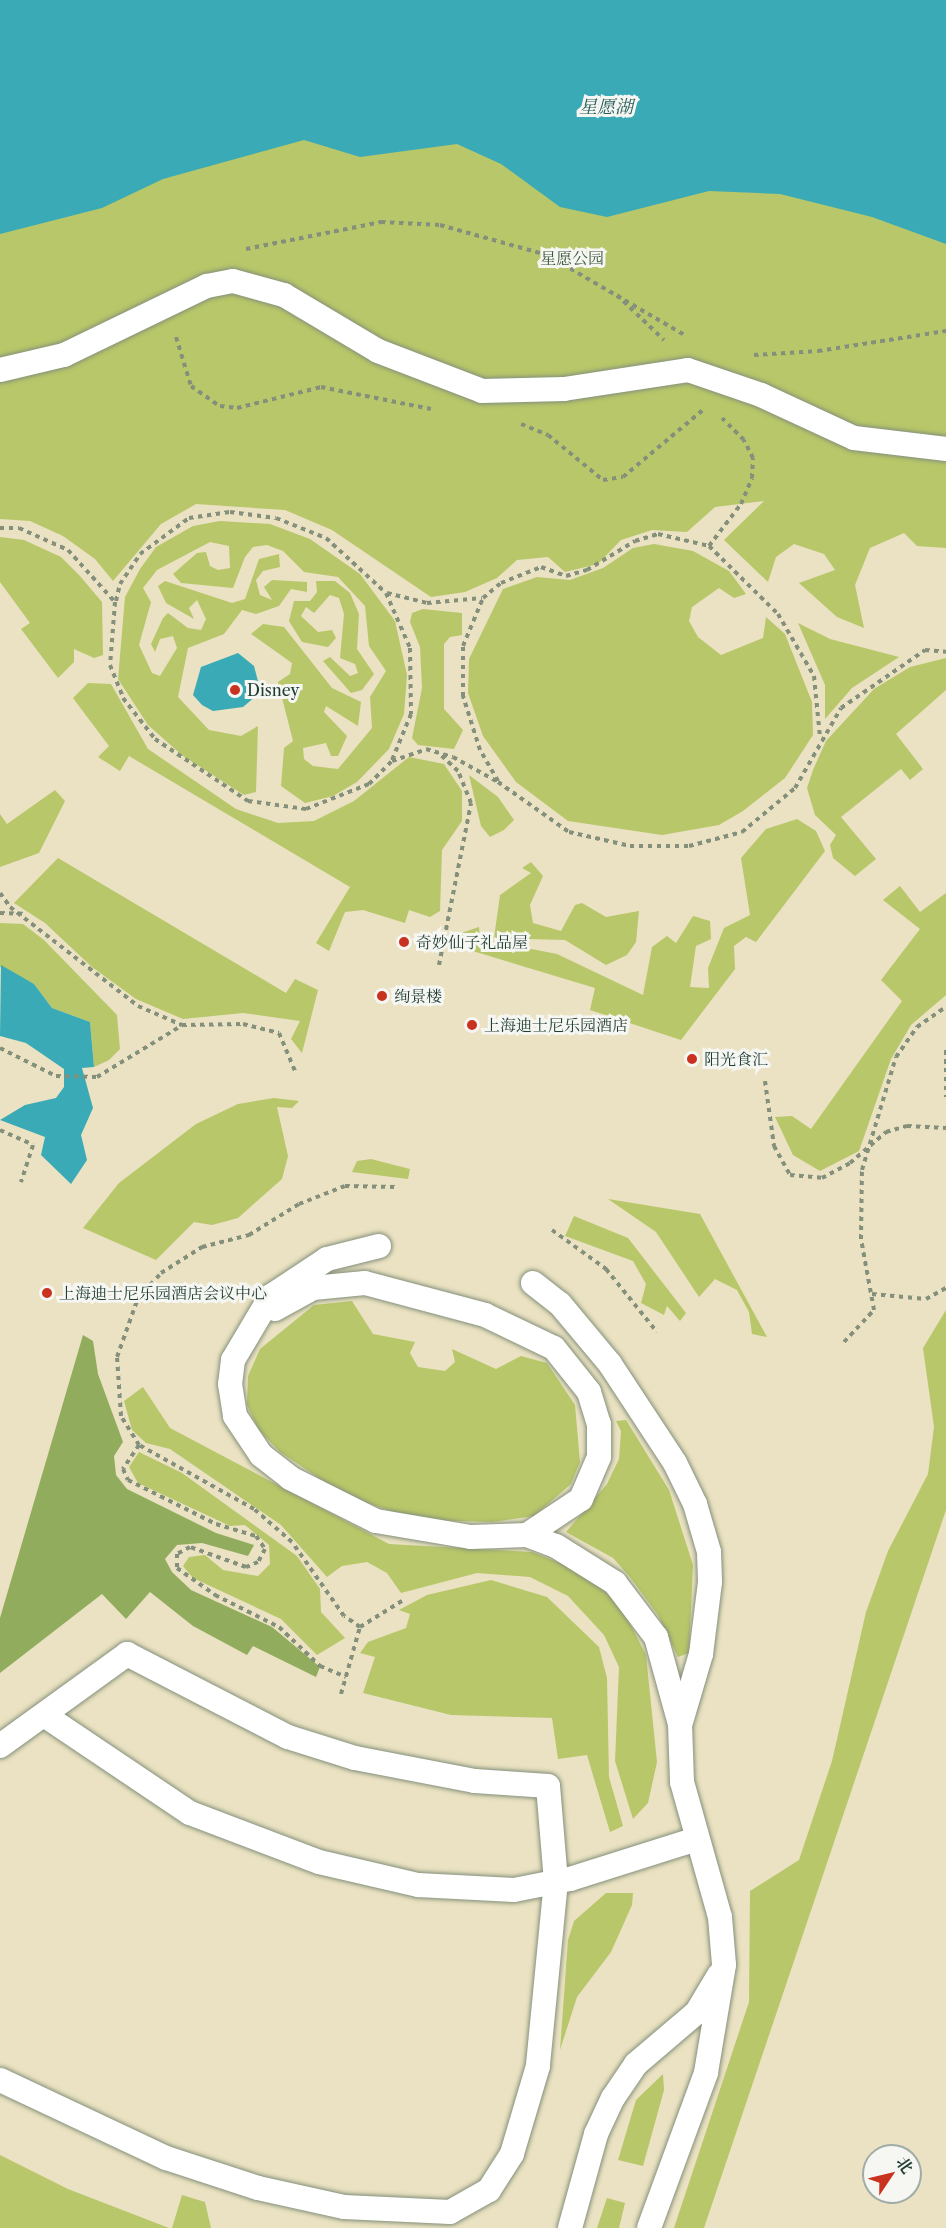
<!DOCTYPE html>
<meta charset="utf-8">
<style>
body{margin:0}
#map{position:relative;width:946px;height:2228px;overflow:hidden;background:#eae2c2;font-family:"Libre Caslon Text","Noto Serif SC",serif}
div>[style]{position:absolute}
.green>*{inset:0;background:#b8c769}
.forest>*{inset:0;background:#92ac5d}
.water>*{inset:0;background:#39aab6}
.path>*{height:4px;margin-top:-2px;transform-origin:0;background:repeating-linear-gradient(90deg,#84907b 0 4.5px,transparent 0 9px)}
.roads{filter:drop-shadow(0 0 2px #84907b) drop-shadow(0 0 2px #84907b)}
.service>*{height:24px;margin:-12px;padding:0 12px;transform-origin:12px;border-radius:12px;background:#fff}
.dots>*{width:16px;height:16px;translate:-50% -50%;box-sizing:border-box;border:3px solid #f6f6f2;border-radius:50%}
span{translate:-50% -50%;white-space:nowrap;text-align:center;line-height:1.15;-webkit-text-stroke:6px #f6f6f2;paint-order:stroke}
.park-label{font-size:16px;color:#3e593f}
.poi-label{font-size:16px;color:#1f3d34}
.left{translate:0 -50%;text-align:left}
.water-label{font-size:18px;color:#275e5b;font-style:italic}
.north{position:absolute;left:862px;top:2144px;width:60px;height:60px;box-sizing:border-box;background:#f6f6f2;border:2px solid #a0aca6;border-radius:50%;rotate:55deg;font-size:16px;font-weight:700;line-height:24px;text-align:center;color:#1f3d34}
.north::after{content:'';display:block;margin:auto;width:21px;height:27px;background:#c8321e;clip-path:polygon(50% 0,100% 100%,50% 72%,0 100%)}
</style>
<div id="map">
<div class="green">
<i style="clip-path:polygon(0 0,946px 0,946px 548px,917px 546px,904px 533px,870px 548px,855px 585px,864px 628px,837px 617px,799px 583px,835px 570px,824px 554px,794px 544px,776px 557px,768px 582px,724px 540px,764px 501px,715px 507px,687px 532px,652px 530px,621px 540px,598px 564px,565px 572px,548px 557px,517px 560px,497px 578px,465px 592px,431px 597px,332px 530px,285px 510px,196px 504px,161px 524px,113px 581px,95px 559px,63px 536px,30px 521px,0 519px)"></i>
<i style="clip-path:polygon(220px 521px,270px 524px,310px 539px,360px 574px,395px 621px,407px 675px,404px 714px,389px 749px,357px 782px,333px 796px,305px 803px,281px 786px,284px 748px,293px 741px,278px 682px,290px 674px,292px 663px,251px 634px,263px 624px,284px 627px,332px 688px,361px 702px,358px 726px,326px 706px,324px 712px,347px 736px,338px 756px,331px 756px,326px 743px,303px 748px,304px 759px,313px 766px,338px 769px,372px 728px,370px 697px,386px 671px,369px 646px,365px 606px,338px 577px,304px 572px,283px 551px,267px 545px,253px 547px,245px 557px,233px 588px,181px 583px,173px 574px,197px 553px,206px 552px,210px 566px,218px 570px,230px 568px,229px 546px,210px 542px,157px 570px,143px 588px,151px 602px,139px 645px,152px 673px,160px 676px,177px 648px,173px 636px,160px 639px,155px 652px,151px 644px,163px 618px,168px 613px,188px 628px,201px 630px,206px 619px,197px 600px,189px 608px,194px 619px,166px 603px,158px 586px,165px 581px,232px 603px,245px 599px,259px 559px,279px 554px,280px 567px,263px 571px,256px 580px,260px 595px,272px 600px,264px 587px,272px 580px,307px 582px,307px 592px,291px 589px,279px 606px,256px 614px,242px 610px,224px 634px,188px 648px,178px 697px,209px 730px,241px 736px,258px 726px,256px 792px,244px 795px,183px 756px,148px 725px,118px 679px,125px 597px,140px 569px,156px 547px,193px 526px)"></i>
<i style="clip-path:polygon(0 537px,24px 540px,61px 557px,80px 576px,102px 602px,103px 655px,94px 658px,74px 649px,74px 662px,58px 678px,21px 629px,30px 623px,0 582px)"></i>
<i style="clip-path:polygon(654px 544px,693px 551px,729px 571px,746px 594px,734px 598px,719px 588px,692px 607px,689px 621px,698px 637px,721px 655px,763px 638px,766px 617px,785px 634px,812px 702px,813px 735px,785px 778px,743px 811px,719px 825px,662px 835px,568px 821px,516px 782px,483px 736px,468px 693px,469px 659px,503px 589px,537px 577px,570px 580px,603px 568px,633px 548px)"></i>
<i style="clip-path:polygon(316px 581px,335px 581px,350px 593px,359px 614px,357px 649px,374px 674px,362px 690px,351px 693px,323px 661px,330px 657px,350px 676px,358px 673px,355px 664px,340px 658px,344px 614px,339px 598px,330px 595px,314px 613px,306px 607px,301px 616px,318px 632px,332px 630px,336px 638px,328px 647px,302px 642px,289px 621px,294px 601px,310px 601px,317px 592px)"></i>
<i style="clip-path:polygon(423px 609px,462px 613px,462px 635px,450px 637px,444px 644px,444px 709px,463px 730px,454px 749px,418px 745px,412px 738px,422px 688px,420px 647px,410px 622px,412px 613px)"></i>
<i style="clip-path:polygon(798px 623px,830px 639px,899px 657px,852px 688px,825px 719px,825px 685px)"></i>
<i style="clip-path:polygon(946px 658px,946px 690px,896px 734px,923px 769px,910px 780px,901px 769px,841px 817px,876px 859px,855px 876px,833px 858px,830px 845px,836px 835px,815px 815px,807px 788px,813px 770px,826px 741px,874px 689px,910px 667px)"></i>
<i style="clip-path:polygon(88px 683px,111px 684px,148px 749px,236px 809px,278px 823px,314px 821px,354px 801px,409px 757px,444px 764px,462px 791px,462px 821px,442px 850px,440px 911px,430px 917px,409px 910px,405px 923px,363px 910px,345px 912px,329px 951px,316px 943px,350px 887px,129px 756px,120px 771px,98px 757px,109px 746px,73px 698px)"></i>
<i style="clip-path:polygon(469px 775px,498px 797px,514px 820px,504px 830px,490px 837px,481px 826px)"></i>
<i style="clip-path:polygon(55px 790px,65px 801px,39px 853px,0 867px,0 814px,7px 824px)"></i>
<i style="clip-path:polygon(797px 819px,816px 831px,825px 851px,756px 942px,746px 937px,734px 946px,735px 969px,681px 1040px,590px 1010px,595px 988px,466px 949px,461px 933px,479px 927px,480px 939px,557px 954px,643px 995px,652px 947px,667px 936px,676px 943px,693px 916px,710px 921px,711px 939px,696px 946px,690px 987px,709px 988px,708px 968px,724px 928px,750px 915px,741px 858px,766px 829px)"></i>
<i style="clip-path:polygon(58px 858px,286px 993px,295px 979px,318px 990px,302px 1053px,291px 1039px,300px 1021px,243px 1013px,183px 1019px,136px 999px,92px 967px,45px 923px,14px 903px)"></i>
<i style="clip-path:polygon(531px 862px,543px 876px,530px 905px,533px 923px,561px 931px,575px 905px,582px 903px,606px 917px,639px 911px,636px 942px,627px 955px,606px 965px,565px 940px,494px 938px,500px 895px,531px 873px,522px 868px)"></i>
<i style="clip-path:polygon(900px 886px,920px 912px,946px 893px,946px 995px,911px 1025px,891px 1059px,859px 1151px,820px 1171px,793px 1155px,775px 1117px,792px 1116px,811px 1129px,902px 1001px,881px 980px,920px 929px,883px 900px)"></i>
<i style="clip-path:polygon(0 923px,23px 924px,44px 940px,117px 1015px,120px 1049px,109px 1060px,94px 1067px,90px 1022px,52px 1008px,34px 984px,0 967px)"></i>
<i style="clip-path:polygon(274px 1098px,299px 1101px,292px 1108px,277px 1107px,288px 1156px,282px 1179px,238px 1218px,212px 1225px,194px 1222px,156px 1260px,83px 1228px,119px 1183px,196px 1124px,238px 1104px)"></i>
<i style="clip-path:polygon(371px 1159px,410px 1169px,408px 1179px,352px 1172px,357px 1161px)"></i>
<i style="clip-path:polygon(608px 1199px,700px 1214px,767px 1337px,752px 1334px,749px 1312px,737px 1290px,715px 1279px,699px 1297px,656px 1232px)"></i>
<i style="clip-path:polygon(574px 1216px,628px 1238px,686px 1313px,680px 1321px,667px 1306px,664px 1315px,641px 1303px,646px 1284px,633px 1261px,565px 1236px)"></i>
<i style="clip-path:polygon(352px 1301px,373px 1334px,415px 1342px,410px 1353px,418px 1367px,445px 1371px,455px 1362px,452px 1349px,496px 1369px,521px 1356px,547px 1363px,575px 1405px,580px 1462px,571px 1484px,534px 1516px,493px 1522px,418px 1520px,346px 1496px,280px 1452px,258px 1429px,247px 1405px,248px 1376px,260px 1349px,314px 1305px)"></i>
<i style="clip-path:polygon(946px 1310px,946px 1510px,704px 2228px,674px 2228px,749px 2002px,750px 1891px,799px 1860px,832px 1761px,866px 1612px,888px 1551px,928px 1474px,934px 1427px,923px 1348px)"></i>
<i style="clip-path:polygon(143px 1387px,170px 1428px,389px 1544px,532px 1552px,588px 1574px,623px 1610px,646px 1655px,657px 1762px,648px 1803px,633px 1819px,615px 1761px,619px 1667px,604px 1635px,568px 1596px,530px 1577px,477px 1573px,401px 1593px,387px 1573px,367px 1562px,342px 1566px,327px 1577px,281px 1525px,170px 1449px,146px 1443px,132px 1430px,124px 1401px)"></i>
<i style="clip-path:polygon(626px 1420px,669px 1490px,693px 1565px,689px 1653px,678px 1657px,658px 1615px,630px 1577px,613px 1558px,566px 1532px,607px 1484px,619px 1459px,621px 1431px,616px 1421px)"></i>
<i style="clip-path:polygon(139px 1452px,182px 1473px,297px 1556px,320px 1589px,321px 1612px,345px 1638px,317px 1655px,281px 1619px,193px 1578px,183px 1566px,189px 1557px,205px 1555px,223px 1570px,258px 1576px,270px 1564px,269px 1545px,245px 1525px,230px 1526px,138px 1483px,129px 1467px)"></i>
<i style="clip-path:polygon(491px 1580px,547px 1597px,599px 1647px,607px 1678px,609px 1777px,623px 1826px,610px 1832px,587px 1755px,558px 1759px,552px 1718px,451px 1715px,363px 1693px,375px 1657px,360px 1653px,368px 1642px,406px 1628px,410px 1614px,399px 1610px,427px 1595px)"></i>
<i style="clip-path:polygon(606px 1893px,633px 1893px,632px 1905px,611px 1952px,577px 1997px,560px 2050px,568px 1940px,574px 1921px)"></i>
<i style="clip-path:polygon(663px 2074px,664px 2090px,643px 2166px,618px 2160px,636px 2100px)"></i>
<i style="clip-path:polygon(0 2155px,68px 2189px,169px 2228px,0 2228px)"></i>
<i style="clip-path:polygon(182px 2195px,205px 2202px,211px 2228px,172px 2228px)"></i>
<i style="clip-path:polygon(607px 2198px,625px 2203px,619px 2228px,597px 2228px)"></i>
</div>
<div class="forest">
<i style="clip-path:polygon(83px 1335px,93px 1341px,98px 1374px,123px 1442px,114px 1456px,116px 1475px,127px 1489px,216px 1533px,254px 1545px,248px 1556px,202px 1543px,177px 1545px,165px 1559px,172px 1572px,191px 1590px,272px 1627px,320px 1667px,316px 1677px,253px 1646px,247px 1655px,193px 1626px,150px 1592px,126px 1619px,102px 1594px,0 1673px,0 1618px)"></i>
</div>
<div class="water">
<i style="clip-path:polygon(0 0,946px 0,946px 244px,872px 217px,780px 194px,709px 191px,607px 217px,560px 207px,501px 164px,457px 144px,360px 157px,304px 140px,163px 179px,102px 208px,0 234px)"></i>
<i style="clip-path:polygon(238px 653px,254px 666px,260px 689px,256px 696px,243px 707px,213px 711px,202px 705px,193px 695px,201px 667px)"></i>
<i style="clip-path:polygon(1px 965px,34px 984px,52px 1008px,90px 1022px,94px 1067px,82px 1068px,93px 1108px,81px 1135px,87px 1160px,71px 1184px,41px 1155px,45px 1137px,0 1120px,25px 1105px,56px 1098px,64px 1087px,64px 1069px,26px 1043px,0 1036px)"></i>
</div>
<div class="path">
<i style="left:246px;top:249px;width:138px;rotate:-11.3deg"></i>
<i style="left:381px;top:222px;width:59px;rotate:2.9deg"></i>
<i style="left:440px;top:225px;width:111px;rotate:15.7deg"></i>
<i style="left:547px;top:255px;width:161px;rotate:30.2deg"></i>
<i style="left:617px;top:295px;width:65px;rotate:43.8deg"></i>
<i style="left:176px;top:337px;width:51px;rotate:73deg"></i>
<i style="left:191px;top:386px;width:35px;rotate:35deg"></i>
<i style="left:220px;top:406px;width:17px;rotate:7deg"></i>
<i style="left:237px;top:408px;width:87px;rotate:-14deg"></i>
<i style="left:321px;top:387px;width:112px;rotate:11.3deg"></i>
<i style="left:754px;top:355px;width:64px;rotate:-3.6deg"></i>
<i style="left:818px;top:351px;width:130px;rotate:-8.9deg"></i>
<i style="left:521px;top:424px;width:29px;rotate:22deg"></i>
<i style="left:548px;top:435px;width:71px;rotate:39.3deg"></i>
<i style="left:603px;top:480px;width:20px;rotate:-9deg"></i>
<i style="left:623px;top:477px;width:106px;rotate:-40deg"></i>
<i style="left:0;top:528px;width:19px"></i>
<i style="left:19px;top:528px;width:54px;rotate:24.2deg"></i>
<i style="left:68px;top:550px;width:70px;rotate:47.9deg"></i>
<i style="left:115px;top:602px;width:63px;rotate:94.5deg"></i>
<i style="left:110px;top:665px;width:35px;rotate:68deg"></i>
<i style="left:123px;top:698px;width:52px;rotate:52deg"></i>
<i style="left:155px;top:739px;width:112px;rotate:33.7deg"></i>
<i style="left:248px;top:801px;width:59px;rotate:7.9deg"></i>
<i style="left:306px;top:809px;width:68px;rotate:-21.6deg"></i>
<i style="left:369px;top:784px;width:33px;rotate:-45deg"></i>
<i style="left:392px;top:761px;width:36px;rotate:-19deg"></i>
<i style="left:426px;top:749px;width:28px;rotate:17deg"></i>
<i style="left:453px;top:757px;width:51px;rotate:29.1deg"></i>
<i style="left:498px;top:782px;width:87px;rotate:35.2deg"></i>
<i style="left:569px;top:832px;width:63px;rotate:12.9deg"></i>
<i style="left:630px;top:846px;width:59px"></i>
<i style="left:689px;top:846px;width:55px;rotate:-14.8deg"></i>
<i style="left:742px;top:832px;width:69px;rotate:-39.7deg"></i>
<i style="left:795px;top:788px;width:92px;rotate:-60.1deg"></i>
<i style="left:841px;top:708px;width:102px;rotate:-34.6deg"></i>
<i style="left:925px;top:650px;width:21px;rotate:5deg"></i>
<i style="left:709px;top:546px;width:53px;rotate:-52.7deg"></i>
<i style="left:741px;top:504px;width:28px;rotate:-67deg"></i>
<i style="left:752px;top:478px;width:20px;rotate:-87deg"></i>
<i style="left:753px;top:458px;width:20px;rotate:-117deg"></i>
<i style="left:744px;top:440px;width:31px;rotate:-135deg"></i>
<i style="left:387px;top:593px;width:41px;rotate:14deg"></i>
<i style="left:427px;top:603px;width:55px;rotate:-5.2deg"></i>
<i style="left:116px;top:601px;width:17px;rotate:-77deg"></i>
<i style="left:120px;top:584px;width:36px;rotate:-56deg"></i>
<i style="left:140px;top:554px;width:61px;rotate:-36.3deg"></i>
<i style="left:189px;top:518px;width:41px;rotate:-8.3deg"></i>
<i style="left:230px;top:512px;width:46px;rotate:7.4deg"></i>
<i style="left:276px;top:518px;width:54px;rotate:21.8deg"></i>
<i style="left:326px;top:538px;width:81px;rotate:42.5deg"></i>
<i style="left:386px;top:593px;width:60px;rotate:66.4deg"></i>
<i style="left:410px;top:648px;width:66px;rotate:89.1deg"></i>
<i style="left:411px;top:714px;width:50px;rotate:112.4deg"></i>
<i style="left:498px;top:781px;width:36px;rotate:-120deg"></i>
<i style="left:480px;top:750px;width:57px;rotate:-107.5deg"></i>
<i style="left:463px;top:696px;width:50px;rotate:-90deg"></i>
<i style="left:463px;top:646px;width:52px;rotate:-67.4deg"></i>
<i style="left:483px;top:598px;width:23px;rotate:-40deg"></i>
<i style="left:501px;top:583px;width:43px;rotate:-21.8deg"></i>
<i style="left:541px;top:567px;width:27px;rotate:20deg"></i>
<i style="left:566px;top:576px;width:22px;rotate:-16deg"></i>
<i style="left:587px;top:570px;width:56px;rotate:-31.1deg"></i>
<i style="left:635px;top:541px;width:24px;rotate:-17deg"></i>
<i style="left:658px;top:534px;width:52px;rotate:13.2deg"></i>
<i style="left:709px;top:546px;width:97px;rotate:44.6deg"></i>
<i style="left:778px;top:614px;width:72px;rotate:59.9deg"></i>
<i style="left:814px;top:676px;width:61px;rotate:84.4deg"></i>
<i style="left:0;top:893px;width:17px;rotate:54deg"></i>
<i style="left:10px;top:907px;width:162px;rotate:37.7deg"></i>
<i style="left:138px;top:1006px;width:48px;rotate:23.4deg"></i>
<i style="left:182px;top:1025px;width:61px;rotate:-0.9deg"></i>
<i style="left:243px;top:1024px;width:37px;rotate:14deg"></i>
<i style="left:279px;top:1033px;width:41px;rotate:67.2deg"></i>
<i style="left:0;top:913px;width:23px;rotate:2deg"></i>
<i style="left:439px;top:965px;width:165px;rotate:-78.8deg"></i>
<i style="left:471px;top:803px;width:35px;rotate:-112deg"></i>
<i style="left:458px;top:771px;width:26px;rotate:-137deg"></i>
<i style="left:0;top:1048px;width:63px;rotate:26.6deg"></i>
<i style="left:56px;top:1076px;width:41px;rotate:1.4deg"></i>
<i style="left:97px;top:1077px;width:98px;rotate:-31.3deg"></i>
<i style="left:946px;top:1050px;width:47px;rotate:90deg"></i>
<i style="left:765px;top:1081px;width:66px;rotate:82.1deg"></i>
<i style="left:774px;top:1146px;width:33px;rotate:61deg"></i>
<i style="left:790px;top:1175px;width:32px;rotate:5deg"></i>
<i style="left:822px;top:1178px;width:32px;rotate:-28deg"></i>
<i style="left:850px;top:1163px;width:48px;rotate:-40.7deg"></i>
<i style="left:886px;top:1132px;width:22px;rotate:-16deg"></i>
<i style="left:907px;top:1126px;width:39px;rotate:3deg"></i>
<i style="left:0;top:1130px;width:36px;rotate:24deg"></i>
<i style="left:33px;top:1145px;width:39px;rotate:108deg"></i>
<i style="left:552px;top:1230px;width:67px;rotate:35.8deg"></i>
<i style="left:606px;top:1269px;width:81px;rotate:51deg"></i>
<i style="left:872px;top:1294px;width:54px;rotate:5.3deg"></i>
<i style="left:926px;top:1299px;width:23px;rotate:-29deg"></i>
<i style="left:844px;top:1342px;width:44px;rotate:-46.8deg"></i>
<i style="left:874px;top:1310px;width:72px;rotate:-100.4deg"></i>
<i style="left:861px;top:1239px;width:69px;rotate:-89.2deg"></i>
<i style="left:862px;top:1170px;width:118px;rotate:-73.3deg"></i>
<i style="left:896px;top:1057px;width:37px;rotate:-55deg"></i>
<i style="left:917px;top:1027px;width:35px;rotate:-35deg"></i>
<i style="left:139px;top:1445px;width:29px;rotate:124deg"></i>
<i style="left:123px;top:1469px;width:12px;rotate:66deg"></i>
<i style="left:128px;top:1480px;width:98px;rotate:26.6deg"></i>
<i style="left:216px;top:1524px;width:42px;rotate:16.7deg"></i>
<i style="left:256px;top:1536px;width:16px;rotate:55deg"></i>
<i style="left:265px;top:1549px;width:15px;rotate:118deg"></i>
<i style="left:258px;top:1562px;width:13px;rotate:157deg"></i>
<i style="left:246px;top:1567px;width:59px;rotate:-160.3deg"></i>
<i style="left:190px;top:1547px;width:15px;rotate:152deg"></i>
<i style="left:177px;top:1554px;width:14px;rotate:90deg"></i>
<i style="left:177px;top:1568px;width:47px;rotate:35.4deg"></i>
<i style="left:215px;top:1595px;width:72px;rotate:26.6deg"></i>
<i style="left:279px;top:1627px;width:57px;rotate:43.6deg"></i>
<i style="left:320px;top:1666px;width:28px;rotate:23deg"></i>
<i style="left:360px;top:1627px;width:19px;rotate:-145deg"></i>
<i style="left:344px;top:1616px;width:90px;rotate:-125.1deg"></i>
<i style="left:292px;top:1542px;width:50px;rotate:-139deg"></i>
<i style="left:254px;top:1509px;width:132px;rotate:-150.9deg"></i>
<i style="left:139px;top:1445px;width:34px;rotate:-122deg"></i>
<i style="left:121px;top:1416px;width:59px;rotate:-93.9deg"></i>
<i style="left:117px;top:1357px;width:63px;rotate:-70.4deg"></i>
<i style="left:138px;top:1298px;width:34px;rotate:-47deg"></i>
<i style="left:161px;top:1273px;width:49px;rotate:-32.4deg"></i>
<i style="left:202px;top:1247px;width:49px;rotate:-14.3deg"></i>
<i style="left:249px;top:1235px;width:59px;rotate:-31.8deg"></i>
<i style="left:299px;top:1204px;width:49px;rotate:-21.4deg"></i>
<i style="left:345px;top:1186px;width:50px;rotate:1.1deg"></i>
<i style="left:341px;top:1694px;width:70px;rotate:-74.2deg"></i>
<i style="left:360px;top:1627px;width:53px;rotate:-31.9deg"></i>
</div>
<div class="roads">
<div class="service">
<i style="left:0;top:370px;width:66px;rotate:-13.2deg"></i>
<i style="left:64px;top:355px;width:159px;rotate:-25.8deg"></i>
<i style="left:207px;top:286px;width:26px;rotate:-11deg"></i>
<i style="left:233px;top:281px;width:53px;rotate:15.4deg"></i>
<i style="left:284px;top:295px;width:109px;rotate:30.8deg"></i>
<i style="left:378px;top:351px;width:111px;rotate:21deg"></i>
<i style="left:482px;top:391px;width:82px;rotate:-1.4deg"></i>
<i style="left:564px;top:389px;width:125px;rotate:-8.7deg"></i>
<i style="left:688px;top:370px;width:77px;rotate:18.9deg"></i>
<i style="left:761px;top:395px;width:102px;rotate:24.8deg"></i>
<i style="left:854px;top:438px;width:93px;rotate:6.8deg"></i>
<i style="left:379px;top:1246px;width:54px;rotate:166deg"></i>
<i style="left:327px;top:1259px;width:67px;rotate:146.5deg"></i>
<i style="left:271px;top:1296px;width:74px;rotate:120.7deg"></i>
<i style="left:233px;top:1360px;width:24px;rotate:97deg"></i>
<i style="left:230px;top:1384px;width:32px;rotate:81deg"></i>
<i style="left:235px;top:1416px;width:47px;rotate:56.3deg"></i>
<i style="left:261px;top:1455px;width:37px;rotate:38deg"></i>
<i style="left:290px;top:1478px;width:96px;rotate:26.6deg"></i>
<i style="left:376px;top:1521px;width:96px;rotate:9.6deg"></i>
<i style="left:471px;top:1537px;width:56px;rotate:-2deg"></i>
<i style="left:527px;top:1535px;width:31px;rotate:21deg"></i>
<i style="left:556px;top:1546px;width:70px;rotate:32.1deg"></i>
<i style="left:615px;top:1583px;width:68px;rotate:52.8deg"></i>
<i style="left:656px;top:1637px;width:90px;rotate:74.6deg"></i>
<i style="left:680px;top:1724px;width:58px;rotate:88deg"></i>
<i style="left:682px;top:1782px;width:140px;rotate:74.3deg"></i>
<i style="left:720px;top:1917px;width:48px;rotate:85.2deg"></i>
<i style="left:724px;top:1965px;width:109px;rotate:99.5deg"></i>
<i style="left:706px;top:2073px;width:165px;rotate:110.2deg"></i>
<i style="left:533px;top:1283px;width:34px;rotate:38deg"></i>
<i style="left:560px;top:1304px;width:78px;rotate:50.2deg"></i>
<i style="left:610px;top:1364px;width:118px;rotate:56.7deg"></i>
<i style="left:675px;top:1463px;width:46px;rotate:64deg"></i>
<i style="left:695px;top:1504px;width:50px;rotate:73.7deg"></i>
<i style="left:709px;top:1552px;width:30px;rotate:88deg"></i>
<i style="left:710px;top:1582px;width:73px;rotate:97.1deg"></i>
<i style="left:701px;top:1654px;width:71px;rotate:106.4deg"></i>
<i style="left:275px;top:1309px;width:43px;rotate:-28.9deg"></i>
<i style="left:313px;top:1288px;width:52px;rotate:-5.5deg"></i>
<i style="left:365px;top:1283px;width:124px;rotate:14.9deg"></i>
<i style="left:485px;top:1315px;width:76px;rotate:25.6deg"></i>
<i style="left:554px;top:1348px;width:56px;rotate:51.5deg"></i>
<i style="left:589px;top:1392px;width:34px;rotate:73deg"></i>
<i style="left:599px;top:1424px;width:33px;rotate:90deg"></i>
<i style="left:599px;top:1457px;width:46px;rotate:113.2deg"></i>
<i style="left:581px;top:1499px;width:65px;rotate:146.3deg"></i>
<i style="left:47px;top:1717px;width:172px;rotate:33.9deg"></i>
<i style="left:190px;top:1813px;width:138px;rotate:20.8deg"></i>
<i style="left:319px;top:1862px;width:102px;rotate:13.1deg"></i>
<i style="left:418px;top:1885px;width:96px;rotate:3deg"></i>
<i style="left:514px;top:1890px;width:57px;rotate:-11.1deg"></i>
<i style="left:570px;top:1879px;width:133px;rotate:-17.5deg"></i>
<i style="left:0;top:1746px;width:157px;rotate:-35.9deg"></i>
<i style="left:127px;top:1654px;width:181px;rotate:27.3deg"></i>
<i style="left:288px;top:1737px;width:70px;rotate:17.4deg"></i>
<i style="left:355px;top:1758px;width:122px;rotate:10.9deg"></i>
<i style="left:475px;top:1781px;width:73px;rotate:3.9deg"></i>
<i style="left:548px;top:1786px;width:95px;rotate:85.2deg"></i>
<i style="left:556px;top:1881px;width:186px;rotate:95.6deg"></i>
<i style="left:538px;top:2066px;width:92px;rotate:106.5deg"></i>
<i style="left:512px;top:2154px;width:43px;rotate:122.6deg"></i>
<i style="left:489px;top:2190px;width:45px;rotate:150.6deg"></i>
<i style="left:450px;top:2212px;width:106px;rotate:-177.3deg"></i>
<i style="left:344px;top:2207px;width:88px;rotate:-167.5deg"></i>
<i style="left:258px;top:2188px;width:97px;rotate:-161.9deg"></i>
<i style="left:166px;top:2158px;width:183px;rotate:-154.8deg"></i>
<i style="left:570px;top:2228px;width:98px;rotate:-74.5deg"></i>
<i style="left:596px;top:2134px;width:40px;rotate:-65deg"></i>
<i style="left:613px;top:2098px;width:41px;rotate:-55.9deg"></i>
<i style="left:636px;top:2064px;width:80px;rotate:-40.4deg"></i>
<i style="left:697px;top:2012px;width:43px;rotate:-59.3deg"></i>
</div>
</div>
<div class="dots">
<i style="left:235px;top:690px;background:#c8321e"></i>
<i style="left:404px;top:942px;background:#c8321e"></i>
<i style="left:382px;top:996px;background:#c8321e"></i>
<i style="left:472px;top:1025px;background:#c8321e"></i>
<i style="left:692px;top:1059px;background:#c8321e"></i>
<i style="left:47px;top:1293px;background:#c8321e"></i>
</div>
<div class="park-label">
<span style="left:572px;top:258px">星愿公园</span>
</div>
<div class="poi-label">
<span class="left" style="left:247px;top:690px">Disney</span>
<span class="left" style="left:416px;top:942px">奇妙仙子礼品屋</span>
<span class="left" style="left:394px;top:996px">绚景楼</span>
<span class="left" style="left:484px;top:1025px">上海迪士尼乐园酒店</span>
<span class="left" style="left:704px;top:1059px">阳光食汇</span>
<span class="left" style="left:59px;top:1293px">上海迪士尼乐园酒店会议中心</span>
</div>
<div class="water-label">
<span style="left:606px;top:107px">星愿湖</span>
</div>
<div class="north">北</div>
</div>
